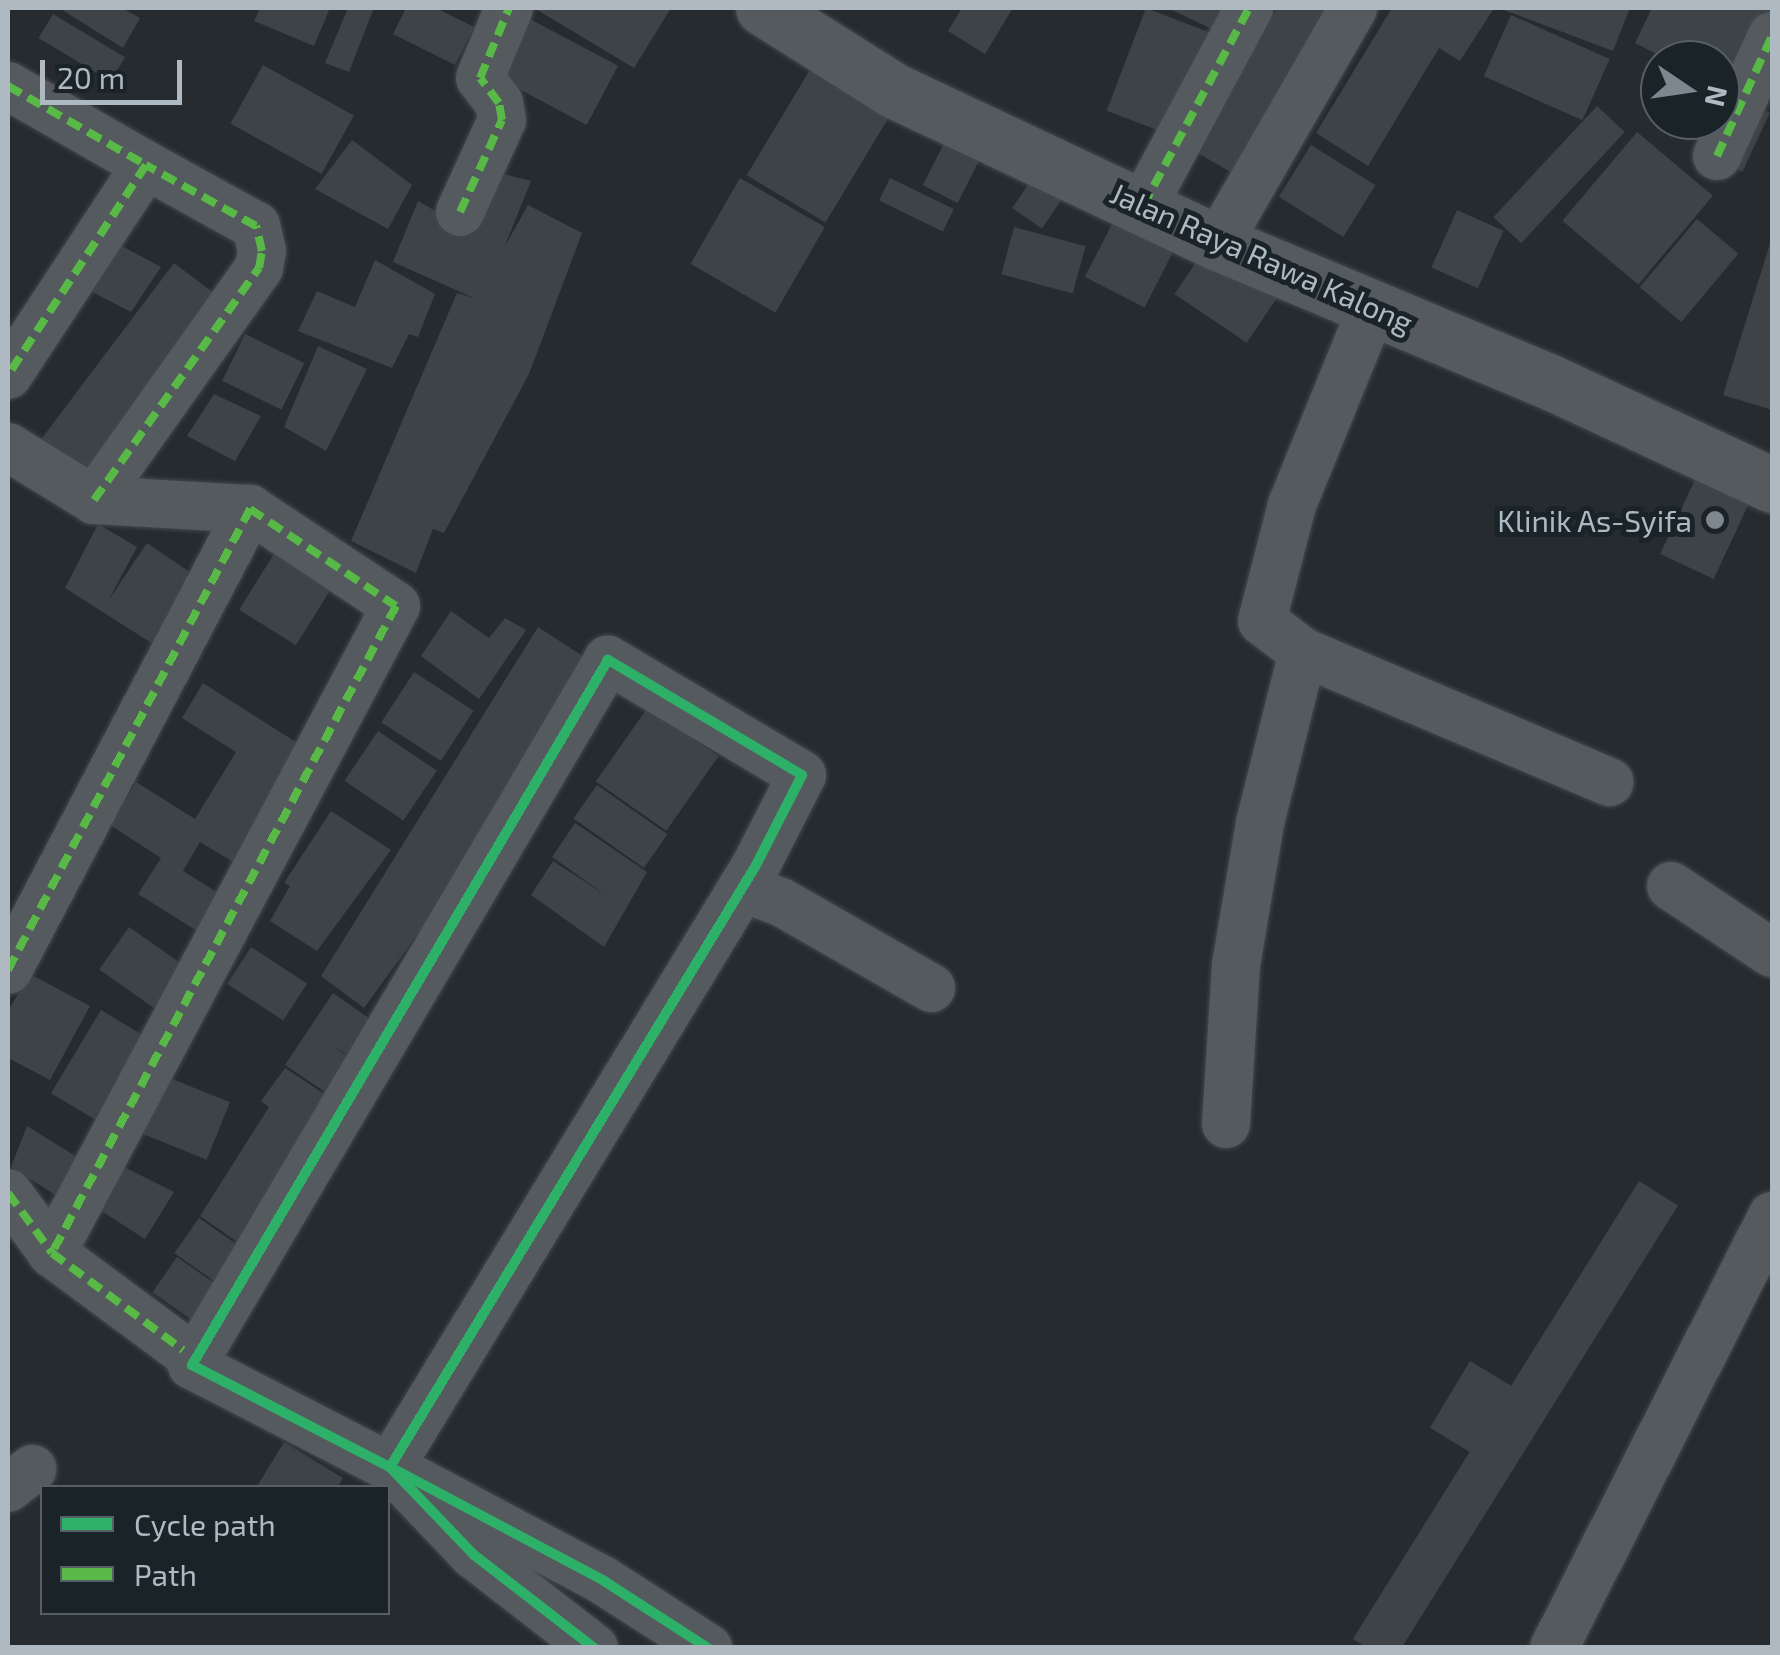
<!DOCTYPE html>
<style>
body{margin:0}
#map{position:relative;width:1780px;height:1655px;overflow:hidden;background:#252b2f;font-family:"Exo 2",sans-serif}
div>[style]{position:absolute}
.building>*{inset:0;background:#3e4347;transform-origin:0 0}
.roads{filter:drop-shadow(0 0 2px #42474a) drop-shadow(0 0 2px #42474a)}
.minor>*{height:48px;margin:-24px;padding:0 24px;transform-origin:24px;border-radius:24px;background:#545a5e}
.tertiary>*{height:55px;margin:-27.5px;padding:0 27.5px;transform-origin:27.5px;border-radius:27.5px;background:#545a5e}
.quiet>*{height:8px;margin-top:-4px;transform-origin:0;background:repeating-linear-gradient(90deg,#58b947 0 15px,transparent 0 23px)}
.cycleway>*{height:10px;margin:-5px;padding:0 5px;transform-origin:5px;border-radius:5px;background:#2db169}
.dots>*{width:28px;height:28px;translate:-50% -50%;box-sizing:border-box;border:5px solid #192328;border-radius:50%}
span{translate:-50% -50%;white-space:nowrap;text-align:center;line-height:1.15;-webkit-text-stroke:10px #192328;paint-order:stroke}
.street-label{font-size:30px;color:#aeb9c1}
.poi-label{font-size:30px;color:#aeb9c1}
.right{translate:-100% -50%;text-align:right}
.frame{position:absolute;inset:0;border:10px solid #aeb9c1;pointer-events:none}
.legend{position:absolute;left:40px;top:1485px;width:350px;height:130px;box-sizing:border-box;background:#192328;border:2px solid #555f65;margin:0;padding:12px 18px;list-style:none;font-size:30px;color:#aeb9c1}
.legend li{display:flex;align-items:center;gap:20px;height:50px}
.legend b{width:50px;border:2px solid #555f65}
.north{position:absolute;left:1640px;top:40px;width:100px;height:100px;box-sizing:border-box;background:#192328;border:2px solid #555f65;border-radius:50%;rotate:103deg;font-size:28px;font-weight:700;line-height:40px;text-align:center;color:#aeb9c1}
.north::after{content:'';display:block;margin:auto;width:35px;height:45px;background:#7e878e;clip-path:polygon(50% 0,100% 100%,50% 72%,0 100%)}
.scale{position:absolute;left:40px;top:60px;width:142px;height:45px;box-sizing:border-box;border:5px solid #aeb9c1;border-top:0;padding-left:12px;font-size:30px;line-height:35px;white-space:nowrap;color:#aeb9c1;-webkit-text-stroke:8px #192328;paint-order:stroke}
</style>
<div id="map">
<div class="building">
<i style="clip-path:polygon(59px 8px,122px 8px,140px 18px,123px 48px)"></i>
<i style="clip-path:polygon(260px 8px,330px 8px,314px 46px,254px 21px)"></i>
<i style="clip-path:polygon(348px 8px,374px 8px,349px 72px,325px 63px)"></i>
<i style="clip-path:polygon(406px 8px,436px 8px,474px 27px,455px 65px,393px 34px)"></i>
<i style="clip-path:polygon(534px 8px,671px 8px,634px 68px)"></i>
<i style="clip-path:polygon(962px 8px,1013px 8px,985px 54px,948px 31px)"></i>
<i style="left:1146px;top:8px;width:80px;height:110px;rotate:21deg"></i>
<i style="clip-path:polygon(1168px 8px,1235px 8px,1222px 34px)"></i>
<i style="clip-path:polygon(1277px 8px,1347px 8px,1248px 182px,1196px 152px)"></i>
<i style="clip-path:polygon(1392px 8px,1494px 8px,1460px 61px,1439px 48px,1368px 166px,1316px 133px)"></i>
<i style="clip-path:polygon(1499px 8px,1630px 8px,1613px 51px)"></i>
<i style="clip-path:polygon(1652px 8px,1772px 8px,1772px 15px,1734px 92px,1720px 85px,1720px 60px,1669px 60px,1635px 43px)"></i>
<i style="left:513px;top:10px;width:119px;height:67px;rotate:28deg"></i>
<i style="left:53px;top:14px;width:84px;height:28px;rotate:31deg"></i>
<i style="left:1511px;top:15px;width:108px;height:67px;rotate:24deg"></i>
<i style="left:263px;top:65px;width:104px;height:67px;rotate:29deg"></i>
<i style="left:811px;top:68px;width:92px;height:125px;rotate:31deg"></i>
<i style="left:1749px;top:103px;width:23px;height:65px;rotate:25deg"></i>
<i style="left:1597px;top:106px;width:38px;height:152px;rotate:43deg"></i>
<i style="left:955px;top:122px;width:39px;height:71px;rotate:27deg"></i>
<i style="left:1637px;top:132px;width:99px;height:116px;rotate:40deg"></i>
<i style="clip-path:polygon(352px 140px,412px 185px,388px 229px,315px 189px)"></i>
<i style="left:1311px;top:145px;width:76px;height:61px;rotate:32deg"></i>
<i style="left:1044px;top:161px;width:36px;height:57px;rotate:34deg"></i>
<i style="clip-path:polygon(491px 171px,531px 181px,504px 248px,528px 205px,582px 233px,529px 374px,444px 533px,433px 529px,416px 573px,351px 541px,457px 293px,474px 298px,393px 262px,418px 201px,460px 225px)"></i>
<i style="left:740px;top:178px;width:98px;height:99px;rotate:30deg"></i>
<i style="left:890px;top:178px;width:71px;height:25px;rotate:26deg"></i>
<i style="left:1457px;top:210px;width:51px;height:63px;rotate:24deg"></i>
<i style="left:1697px;top:219px;width:54px;height:89px;rotate:40deg"></i>
<i style="left:1114px;top:220px;width:67px;height:64px;rotate:27deg"></i>
<i style="left:1014px;top:227px;width:74px;height:49px;rotate:15deg"></i>
<i style="clip-path:polygon(1772px 237px,1772px 410px,1723px 395px)"></i>
<i style="clip-path:polygon(120px 245px,161px 267px,131px 312px,92px 292px)"></i>
<i style="left:1207px;top:246px;width:87px;height:58px;rotate:34deg"></i>
<i style="clip-path:polygon(375px 260px,435px 294px,418px 337px,409px 334px,392px 368px,298px 331px,317px 291px,355px 307px)"></i>
<i style="left:174px;top:263px;width:56px;height:222px;rotate:37deg"></i>
<i style="left:245px;top:334px;width:66px;height:52px;rotate:26deg"></i>
<i style="clip-path:polygon(318px 346px,367px 369px,326px 451px,284px 427px)"></i>
<i style="clip-path:polygon(214px 394px,261px 416px,235px 461px,187px 436px)"></i>
<i style="left:1705px;top:458px;width:59px;height:106px;rotate:25deg"></i>
<i style="clip-path:polygon(98px 524px,137px 547px,108px 601px,147px 543px,209px 585px,164px 651px,65px 588px)"></i>
<i style="left:282px;top:541px;width:67px;height:81px;rotate:32deg"></i>
<i style="clip-path:polygon(451px 611px,489px 638px,505px 618px,526px 630px,479px 699px,421px 656px)"></i>
<i style="clip-path:polygon(538px 627px,589px 660px,433px 913px,364px 1008px,321px 976px)"></i>
<i style="left:414px;top:672px;width:71px;height:60px;rotate:33deg"></i>
<i style="clip-path:polygon(203px 683px,310px 751px,240px 866px,200px 842px,183px 871px,228px 899px,205px 936px,138px 894px,161px 858px,110px 825px,136px 782px,195px 819px,236px 752px,182px 718px)"></i>
<i style="left:648px;top:707px;width:86px;height:91px;rotate:35deg"></i>
<i style="left:378px;top:731px;width:71px;height:60px;rotate:34deg"></i>
<i style="left:597px;top:785px;width:86px;height:41px;rotate:35deg"></i>
<i style="clip-path:polygon(331px 811px,391px 850px,317px 951px,270px 921px,290px 886px,284px 883px)"></i>
<i style="clip-path:polygon(575px 823px,647px 872px,604px 947px,531px 895px,553px 861px,607px 896px,552px 857px)"></i>
<i style="left:129px;top:927px;width:70px;height:52px;rotate:35deg"></i>
<i style="left:251px;top:947px;width:67px;height:44px;rotate:33deg"></i>
<i style="clip-path:polygon(30px 974px,90px 1006px,50px 1080px,8px 1058px,8px 1011px)"></i>
<i style="clip-path:polygon(333px 993px,383px 1028px,358px 1062px,332px 1045px,358px 1064px,334px 1098px,285px 1065px)"></i>
<i style="left:101px;top:1010px;width:57px;height:97px;rotate:31deg"></i>
<i style="clip-path:polygon(285px 1068px,335px 1101px,249px 1250px,200px 1216px,269px 1107px,261px 1101px)"></i>
<i style="left:165px;top:1076px;width:70px;height:62px;rotate:22deg"></i>
<i style="clip-path:polygon(27px 1126px,85px 1162px,65px 1201px,11px 1167px)"></i>
<i style="clip-path:polygon(120px 1165px,174px 1192px,145px 1239px,92px 1205px)"></i>
<i style="left:1639px;top:1181px;width:46px;height:540px;rotate:32deg"></i>
<i style="left:199px;top:1218px;width:61px;height:43px;rotate:35deg"></i>
<i style="left:177px;top:1257px;width:61px;height:43px;rotate:35deg"></i>
<i style="left:1470px;top:1361px;width:52px;height:78px;rotate:31deg"></i>
<i style="clip-path:polygon(284px 1442px,343px 1478px,337px 1488px,256px 1488px)"></i>
</div>
<div class="roads">
<div class="minor">
<i style="left:8px;top:86px;width:159px;rotate:29.8deg"></i>
<i style="left:146px;top:165px;width:251px;rotate:123.3deg"></i>
<i style="left:1717px;top:156px;width:132px;rotate:-65.4deg"></i>
<i style="left:1143px;top:206px;width:225px;rotate:-61.8deg"></i>
<i style="left:460px;top:212px;width:101px;rotate:-65.5deg"></i>
<i style="left:502px;top:120px;width:17px;rotate:-100deg"></i>
<i style="left:499px;top:103px;width:31px;rotate:-127deg"></i>
<i style="left:480px;top:78px;width:76px;rotate:-67.5deg"></i>
<i style="left:1218px;top:243px;width:271px;rotate:-60.1deg"></i>
<i style="left:8px;top:447px;width:101px;rotate:31.6deg"></i>
<i style="left:94px;top:500px;width:156px;rotate:3.3deg"></i>
<i style="left:250px;top:509px;width:175px;rotate:33.6deg"></i>
<i style="left:396px;top:606px;width:733px;rotate:118deg"></i>
<i style="left:94px;top:500px;width:285px;rotate:-54.6deg"></i>
<i style="left:259px;top:268px;width:17px;rotate:-80deg"></i>
<i style="left:262px;top:251px;width:26px;rotate:-103deg"></i>
<i style="left:256px;top:226px;width:126px;rotate:-151deg"></i>
<i style="left:1303px;top:652px;width:333px;rotate:23deg"></i>
<i style="left:1671px;top:886px;width:121px;rotate:33.6deg"></i>
<i style="left:742px;top:888px;width:41px;rotate:19.7deg"></i>
<i style="left:781px;top:902px;width:173px;rotate:29.8deg"></i>
<i style="left:8px;top:970px;width:521px;rotate:-62.3deg"></i>
<i style="left:1226px;top:1124px;width:159px;rotate:-86.4deg"></i>
<i style="left:1236px;top:965px;width:144px;rotate:-80.4deg"></i>
<i style="left:1260px;top:823px;width:176px;rotate:-75.9deg"></i>
<i style="left:1303px;top:652px;width:51px;rotate:-142.9deg"></i>
<i style="left:1262px;top:621px;width:120px;rotate:-75.5deg"></i>
<i style="left:1292px;top:505px;width:215px;rotate:-67.9deg"></i>
<i style="left:8px;top:1193px;width:74px;rotate:53.7deg"></i>
<i style="left:52px;top:1253px;width:163px;rotate:36.5deg"></i>
<i style="left:8px;top:1488px;width:31px;rotate:-38deg"></i>
<i style="left:594px;top:1648px;width:152px;rotate:-142.2deg"></i>
<i style="left:474px;top:1555px;width:122px;rotate:-133.7deg"></i>
<i style="left:390px;top:1467px;width:702px;rotate:-58.69deg"></i>
<i style="left:755px;top:867px;width:103px;rotate:-62.9deg"></i>
<i style="left:802px;top:775px;width:226px;rotate:-149.3deg"></i>
<i style="left:608px;top:660px;width:819px;rotate:120.54deg"></i>
<i style="left:192px;top:1365px;width:223px;rotate:27.3deg"></i>
<i style="left:390px;top:1467px;width:242px;rotate:28deg"></i>
<i style="left:604px;top:1581px;width:124px;rotate:32.8deg"></i>
<i style="left:1554px;top:1648px;width:484px;rotate:-63.2deg"></i>
</div>
<div class="tertiary">
<i style="left:763px;top:8px;width:154px;rotate:32.2deg"></i>
<i style="left:893px;top:90px;width:359px;rotate:25.2deg"></i>
<i style="left:1218px;top:243px;width:358px;rotate:22.7deg"></i>
<i style="left:1548px;top:381px;width:247px;rotate:24.9deg"></i>
</div>
</div>
<div class="quiet">
<i style="left:8px;top:86px;width:159px;rotate:29.8deg"></i>
<i style="left:146px;top:165px;width:251px;rotate:123.3deg"></i>
<i style="left:1717px;top:156px;width:132px;rotate:-65.4deg"></i>
<i style="left:1143px;top:206px;width:225px;rotate:-61.8deg"></i>
<i style="left:460px;top:212px;width:101px;rotate:-65.5deg"></i>
<i style="left:502px;top:120px;width:17px;rotate:-100deg"></i>
<i style="left:499px;top:103px;width:31px;rotate:-127deg"></i>
<i style="left:480px;top:78px;width:76px;rotate:-67.5deg"></i>
<i style="left:94px;top:500px;width:285px;rotate:-54.6deg"></i>
<i style="left:259px;top:268px;width:17px;rotate:-80deg"></i>
<i style="left:262px;top:251px;width:26px;rotate:-103deg"></i>
<i style="left:256px;top:226px;width:126px;rotate:-151deg"></i>
<i style="left:8px;top:970px;width:521px;rotate:-62.3deg"></i>
<i style="left:250px;top:509px;width:175px;rotate:33.6deg"></i>
<i style="left:396px;top:606px;width:733px;rotate:118deg"></i>
<i style="left:8px;top:1193px;width:74px;rotate:53.7deg"></i>
<i style="left:52px;top:1253px;width:163px;rotate:36.5deg"></i>
</div>
<div class="cycleway">
<i style="left:594px;top:1648px;width:152px;rotate:-142.2deg"></i>
<i style="left:474px;top:1555px;width:122px;rotate:-133.7deg"></i>
<i style="left:390px;top:1467px;width:702px;rotate:-58.69deg"></i>
<i style="left:755px;top:867px;width:103px;rotate:-62.9deg"></i>
<i style="left:802px;top:775px;width:226px;rotate:-149.3deg"></i>
<i style="left:608px;top:660px;width:819px;rotate:120.54deg"></i>
<i style="left:192px;top:1365px;width:223px;rotate:27.3deg"></i>
<i style="left:390px;top:1467px;width:242px;rotate:28deg"></i>
<i style="left:604px;top:1581px;width:124px;rotate:32.8deg"></i>
</div>
<div class="dots">
<i style="left:1715px;top:520px;background:#7e878e"></i>
</div>
<div class="street-label">
<span style="left:1262px;top:257px;rotate:24deg">Jalan Raya Rawa Kalong</span>
</div>
<div class="poi-label">
<span class="right" style="left:1692px;top:520px">Klinik As-Syifa</span>
</div>
<div class="frame"></div>
<ul class="legend">
<li><b style="height:12px;background:#2db169"></b>Cycle path</li>
<li><b style="height:12px;background:#58b947"></b>Path</li>
</ul>
<div class="north">N</div>
<div class="scale">20 m</div>
</div>
